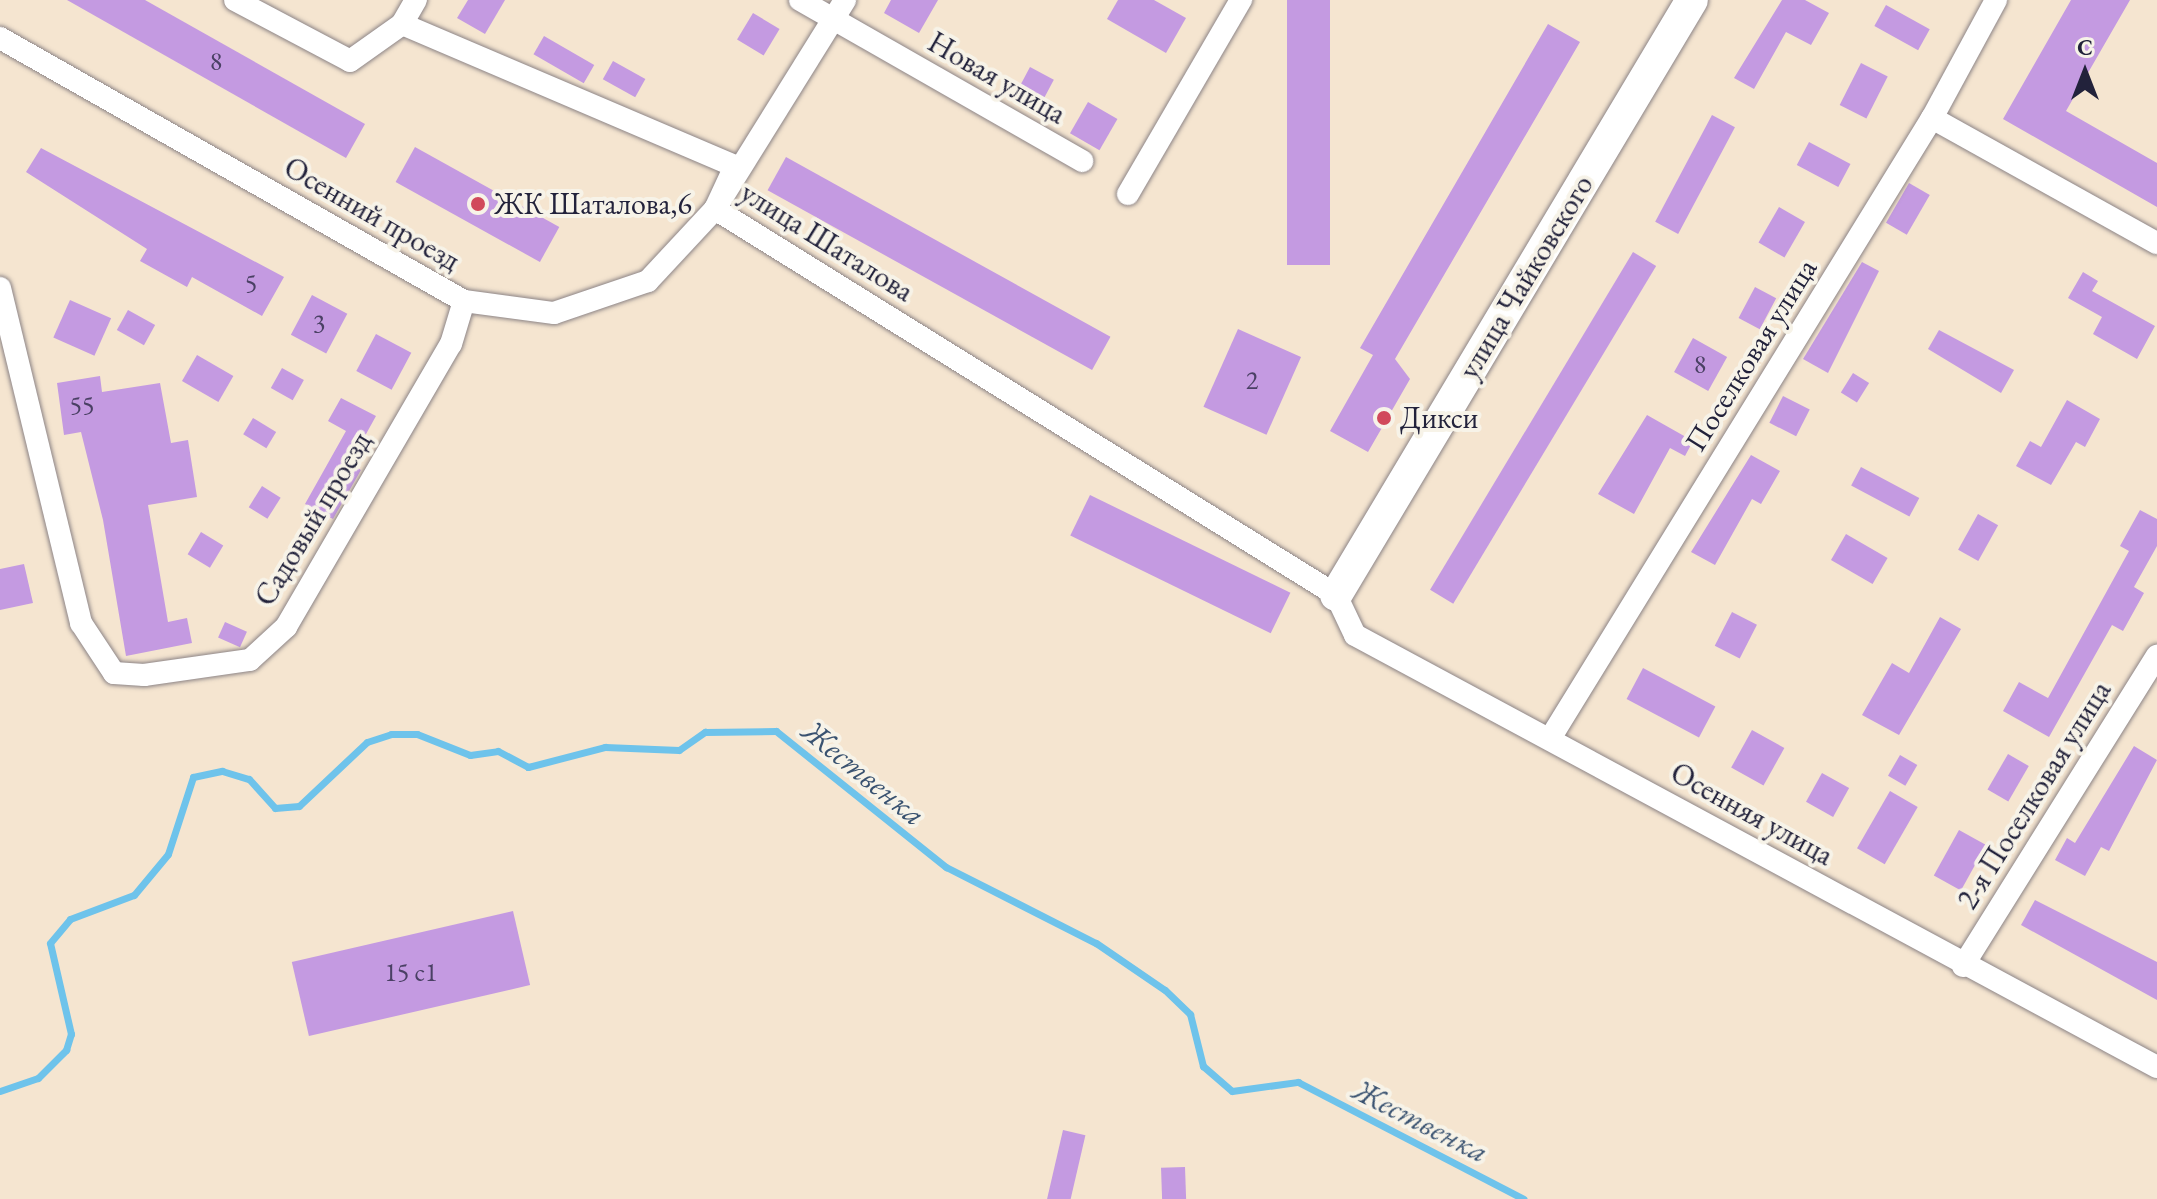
<!DOCTYPE html>
<meta charset="utf-8">
<style>
body{margin:0}
#map{position:relative;width:2157px;height:1199px;overflow:hidden;background:#f5e5d0;font-family:"EB Garamond",serif}
div>[style]{position:absolute}
.stream>*{height:7px;margin:-3.5px;padding:0 3.5px;transform-origin:3.5px;border-radius:3.5px;background:#6ec3eb}
.building>*{inset:0;background:#c49ae1;transform-origin:0 0}
.roads{filter:drop-shadow(0 0 2px #8c8486) drop-shadow(0 0 2px #8c8486)}
.street>*{height:22px;margin:-11px;padding:0 11px;transform-origin:11px;border-radius:11px;background:#fff}
.secondary>*{height:32px;margin:-16px;padding:0 16px;transform-origin:16px;border-radius:16px;background:#fff}
.dots>*{width:22px;height:22px;translate:-50% -50%;box-sizing:border-box;border:4px solid #f7f3e8;border-radius:50%}
span{translate:-50% -50%;white-space:nowrap;text-align:center;line-height:1.15;-webkit-text-stroke:8px #f7f3e8;paint-order:stroke}
.number-label{font-size:26px;color:#4a4064}
.number-label span{-webkit-text-stroke-width:0}
.street-label{font-size:30px;color:#22223b}
.poi-label{font-size:30px;color:#22223b}
.left{translate:0 -50%;text-align:left}
.water-label{font-size:32px;color:#395270;font-style:italic}
.north{position:absolute;left:2045px;top:32px;width:80px;height:80px;-webkit-text-stroke:6px #f7f3e8;paint-order:stroke;rotate:0deg;font-size:22px;font-weight:700;line-height:32px;text-align:center;color:#22223b}
.north::after{content:'';display:block;margin:auto;width:28px;height:36px;background:#22223b;clip-path:polygon(50% 0,100% 100%,50% 72%,0 100%)}
</style>
<div id="map">
<div class="stream">
<i style="left:0;top:1091px;width:40px;rotate:-18.9deg"></i>
<i style="left:38px;top:1078px;width:40px;rotate:-45deg"></i>
<i style="left:66px;top:1050px;width:17px;rotate:-73deg"></i>
<i style="left:71px;top:1034px;width:93px;rotate:-103deg"></i>
<i style="left:50px;top:943px;width:31px;rotate:-50deg"></i>
<i style="left:70px;top:919px;width:68px;rotate:-20.6deg"></i>
<i style="left:134px;top:895px;width:53px;rotate:-50.3deg"></i>
<i style="left:168px;top:854px;width:81px;rotate:-72deg"></i>
<i style="left:193px;top:777px;width:30px;rotate:-12deg"></i>
<i style="left:222px;top:771px;width:28px;rotate:17deg"></i>
<i style="left:249px;top:779px;width:39px;rotate:48deg"></i>
<i style="left:275px;top:808px;width:24px;rotate:-5deg"></i>
<i style="left:299px;top:806px;width:93px;rotate:-43.3deg"></i>
<i style="left:367px;top:742px;width:25px;rotate:-18deg"></i>
<i style="left:391px;top:734px;width:26px"></i>
<i style="left:417px;top:734px;width:57px;rotate:21.6deg"></i>
<i style="left:470px;top:755px;width:28px;rotate:-8deg"></i>
<i style="left:498px;top:751px;width:34px;rotate:28deg"></i>
<i style="left:528px;top:767px;width:80px;rotate:-14.6deg"></i>
<i style="left:605px;top:747px;width:74px;rotate:2.3deg"></i>
<i style="left:679px;top:750px;width:32px;rotate:-35deg"></i>
<i style="left:705px;top:732px;width:71px;rotate:-0.8deg"></i>
<i style="left:776px;top:731px;width:218px;rotate:38.7deg"></i>
<i style="left:946px;top:867px;width:168px;rotate:26.9deg"></i>
<i style="left:1096px;top:943px;width:83px;rotate:34.3deg"></i>
<i style="left:1165px;top:990px;width:35px;rotate:44deg"></i>
<i style="left:1190px;top:1014px;width:54px;rotate:76deg"></i>
<i style="left:1203px;top:1066px;width:38px;rotate:41deg"></i>
<i style="left:1232px;top:1091px;width:67px;rotate:-7.8deg"></i>
<i style="left:1298px;top:1082px;width:254px;rotate:27.4deg"></i>
</div>
<div class="building">
<i style="clip-path:polygon(67px 0,145px 0,365px 124px,346px 158px)"></i>
<i style="clip-path:polygon(468px 0,505px 0,485px 34px,457px 18px)"></i>
<i style="clip-path:polygon(891px 0,938px 0,919px 33px,884px 13px)"></i>
<i style="clip-path:polygon(1118px 0,1154px 0,1186px 18px,1166px 53px,1107px 19px)"></i>
<i style="left:1287px;top:0;width:43px;height:265px"></i>
<i style="clip-path:polygon(1782px 0,1805px 0,1829px 13px,1811px 45px,1786px 32px,1754px 89px,1734px 78px)"></i>
<i style="clip-path:polygon(2071px 0,2130px 0,2066px 111px,2157px 163px,2157px 207px,2003px 119px)"></i>
<i style="left:1886px;top:5px;width:50px;height:24px;rotate:29deg"></i>
<i style="left:753px;top:13px;width:31px;height:31px;rotate:31deg"></i>
<i style="clip-path:polygon(1548px 24px,1580px 42px,1395px 359px,1410px 379px,1368px 452px,1330px 431px,1373px 355px,1360px 348px)"></i>
<i style="left:544px;top:36px;width:58px;height:21px;rotate:30deg"></i>
<i style="left:613px;top:61px;width:37px;height:21px;rotate:29deg"></i>
<i style="left:1861px;top:63px;width:30px;height:47px;rotate:27deg"></i>
<i style="left:1030px;top:67px;width:27px;height:34px;rotate:28deg"></i>
<i style="left:1088px;top:102px;width:34px;height:36px;rotate:30deg"></i>
<i style="left:1712px;top:115px;width:26px;height:121px;rotate:28deg"></i>
<i style="left:1809px;top:142px;width:47px;height:26px;rotate:28deg"></i>
<i style="left:415px;top:147px;width:165px;height:40px;rotate:29deg"></i>
<i style="clip-path:polygon(41px 148px,284px 277px,262px 316px,192px 277px,187px 287px,140px 261px,147px 249px,26px 172px)"></i>
<i style="left:786px;top:157px;width:371px;height:38px;rotate:29deg"></i>
<i style="left:1909px;top:183px;width:24px;height:46px;rotate:30deg"></i>
<i style="left:1779px;top:207px;width:30px;height:41px;rotate:30deg"></i>
<i style="left:1633px;top:252px;width:27px;height:394px;rotate:31deg"></i>
<i style="clip-path:polygon(1862px 262px,1879px 271px,1828px 373px,1803px 359px)"></i>
<i style="clip-path:polygon(2083px 272px,2098px 281px,2092px 291px,2155px 326px,2137px 359px,2093px 334px,2102px 317px,2068px 298px)"></i>
<i style="left:1755px;top:287px;width:24px;height:35px;rotate:28deg"></i>
<i style="left:312px;top:295px;width:40px;height:45px;rotate:28deg"></i>
<i style="left:70px;top:300px;width:45px;height:41px;rotate:24deg"></i>
<i style="left:128px;top:310px;width:31px;height:23px;rotate:29deg"></i>
<i style="left:1238px;top:329px;width:69px;height:85px;rotate:24deg"></i>
<i style="clip-path:polygon(1939px 330px,2014px 370px,2001px 393px,1928px 349px)"></i>
<i style="left:376px;top:334px;width:40px;height:42px;rotate:28deg"></i>
<i style="left:1693px;top:338px;width:39px;height:39px;rotate:29deg"></i>
<i style="left:197px;top:355px;width:42px;height:30px;rotate:30deg"></i>
<i style="left:282px;top:368px;width:25px;height:23px;rotate:29deg"></i>
<i style="left:1853px;top:373px;width:19px;height:23px;rotate:32deg"></i>
<i style="clip-path:polygon(100px 376px,102px 392px,160px 383px,171px 443px,188px 440px,197px 497px,148px 505px,168px 622px,187px 618px,192px 643px,126px 656px,103px 520px,81px 432px,64px 435px,57px 383px)"></i>
<i style="left:1783px;top:396px;width:30px;height:30px;rotate:27deg"></i>
<i style="clip-path:polygon(341px 398px,376px 416px,350px 463px,361px 470px,333px 519px,305px 504px,346px 431px,328px 421px)"></i>
<i style="clip-path:polygon(2067px 400px,2100px 419px,2085px 447px,2076px 442px,2051px 485px,2016px 466px,2030px 441px,2041px 447px)"></i>
<i style="clip-path:polygon(1647px 415px,1693px 441px,1685px 456px,1670px 448px,1634px 514px,1598px 494px)"></i>
<i style="left:253px;top:418px;width:27px;height:19px;rotate:31deg"></i>
<i style="clip-path:polygon(1751px 455px,1780px 471px,1761px 504px,1752px 499px,1715px 565px,1691px 552px)"></i>
<i style="left:1861px;top:467px;width:66px;height:21px;rotate:28deg"></i>
<i style="left:262px;top:486px;width:22px;height:25px;rotate:32deg"></i>
<i style="left:1090px;top:495px;width:223px;height:45px;rotate:26deg"></i>
<i style="clip-path:polygon(2140px 510px,2157px 519px,2157px 546px,2134px 587px,2144px 593px,2123px 631px,2112px 625px,2049px 737px,2003px 711px,2019px 682px,2048px 698px,2129px 551px,2120px 546px)"></i>
<i style="left:1978px;top:514px;width:23px;height:41px;rotate:29deg"></i>
<i style="left:201px;top:532px;width:26px;height:26px;rotate:31deg"></i>
<i style="left:1846px;top:534px;width:48px;height:30px;rotate:30deg"></i>
<i style="clip-path:polygon(24px 564px,33px 603px,0 610px,0 569px)"></i>
<i style="left:1732px;top:612px;width:28px;height:38px;rotate:27deg"></i>
<i style="clip-path:polygon(1940px 617px,1961px 629px,1899px 735px,1862px 715px,1892px 663px,1909px 673px)"></i>
<i style="left:225px;top:622px;width:24px;height:17px;rotate:24deg"></i>
<i style="left:1643px;top:668px;width:82px;height:35px;rotate:28deg"></i>
<i style="left:1752px;top:730px;width:37px;height:43px;rotate:29deg"></i>
<i style="clip-path:polygon(2134px 746px,2157px 760px,2109px 851px,2101px 847px,2085px 876px,2055px 860px,2067px 838px,2075px 843px)"></i>
<i style="left:2008px;top:754px;width:24px;height:41px;rotate:30deg"></i>
<i style="left:1900px;top:755px;width:20px;height:24px;rotate:30deg"></i>
<i style="left:1822px;top:773px;width:31px;height:33px;rotate:29deg"></i>
<i style="left:1890px;top:791px;width:32px;height:66px;rotate:30deg"></i>
<i style="left:1959px;top:830px;width:31px;height:52px;rotate:29deg"></i>
<i style="clip-path:polygon(2035px 900px,2157px 962px,2157px 1000px,2021px 925px)"></i>
<i style="left:513px;top:911px;width:76px;height:227px;rotate:77deg"></i>
<i style="left:1063px;top:1130px;width:23px;height:72px;rotate:13deg"></i>
<i style="left:1185px;top:1167px;width:32px;height:24px;rotate:88deg"></i>
</div>
<div class="roads">
<div class="street">
<i style="left:235px;top:0;width:130px;rotate:27.9deg"></i>
<i style="left:350px;top:61px;width:64px;rotate:-35.4deg"></i>
<i style="left:402px;top:24px;width:362px;rotate:23.1deg"></i>
<i style="left:735px;top:166px;width:47px;rotate:114.9deg"></i>
<i style="left:715px;top:209px;width:731px;rotate:31.86deg"></i>
<i style="left:1336px;top:595px;width:44px;rotate:64.6deg"></i>
<i style="left:1355px;top:635px;width:911px;rotate:28.31deg"></i>
<i style="left:800px;top:0;width:325px;rotate:29.7deg"></i>
<i style="left:402px;top:24px;width:28px;rotate:-60deg"></i>
<i style="left:0;top:38px;width:533px;rotate:29.55deg"></i>
<i style="left:464px;top:301px;width:91px;rotate:7.6deg"></i>
<i style="left:554px;top:313px;width:99px;rotate:-18.8deg"></i>
<i style="left:648px;top:281px;width:98px;rotate:-47.1deg"></i>
<i style="left:715px;top:209px;width:246px;rotate:-58.1deg"></i>
<i style="left:1932px;top:118px;width:257px;rotate:29.1deg"></i>
<i style="left:1128px;top:194px;width:225px;rotate:-59.8deg"></i>
<i style="left:0;top:288px;width:345px;rotate:76.4deg"></i>
<i style="left:81px;top:623px;width:60px;rotate:56.6deg"></i>
<i style="left:114px;top:673px;width:30px;rotate:4deg"></i>
<i style="left:144px;top:675px;width:107px;rotate:-8.1deg"></i>
<i style="left:250px;top:660px;width:49px;rotate:-42.5deg"></i>
<i style="left:286px;top:627px;width:328px;rotate:-59.8deg"></i>
<i style="left:451px;top:344px;width:45px;rotate:-73.2deg"></i>
<i style="left:1551px;top:737px;width:727px;rotate:-58.39deg"></i>
<i style="left:1932px;top:118px;width:134px;rotate:-61.5deg"></i>
<i style="left:1963px;top:966px;width:366px;rotate:-58deg"></i>
</div>
<div class="secondary">
<i style="left:1336px;top:595px;width:693px;rotate:-59.11deg"></i>
</div>
</div>
<div class="dots">
<i style="left:478px;top:204px;background:#d1495b"></i>
<i style="left:1384px;top:418px;background:#d1495b"></i>
</div>
<div class="number-label">
<span style="left:216px;top:62px">8</span>
<span style="left:251px;top:284px">5</span>
<span style="left:319px;top:324px">3</span>
<span style="left:1700px;top:365px">8</span>
<span style="left:1252px;top:381px">2</span>
<span style="left:82px;top:406px">55</span>
<span style="left:411px;top:973px">15 с1</span>
</div>
<div class="street-label">
<span style="left:997px;top:78px;rotate:30deg">Новая улица</span>
<span style="left:372px;top:214px;rotate:30deg">Осенний проезд</span>
<span style="left:827px;top:242px;rotate:32deg">улица Шаталова</span>
<span style="left:1526px;top:277px;rotate:-59deg">улица Чайковского</span>
<span style="left:1751px;top:355px;rotate:-58deg">Поселковая улица</span>
<span style="left:313px;top:519px;rotate:-59deg">Садовый проезд</span>
<span style="left:2034px;top:795px;rotate:-58deg">2-я Поселковая улица</span>
<span style="left:1752px;top:814px;rotate:29deg">Осенняя улица</span>
</div>
<div class="poi-label">
<span class="left" style="left:494px;top:204px">ЖК Шаталова,6</span>
<span class="left" style="left:1400px;top:418px">Дикси</span>
</div>
<div class="water-label">
<span style="left:864px;top:773px;rotate:39deg">Жественка</span>
<span style="left:1421px;top:1121px;rotate:27deg">Жественка</span>
</div>
<div class="north">С</div>
</div>
